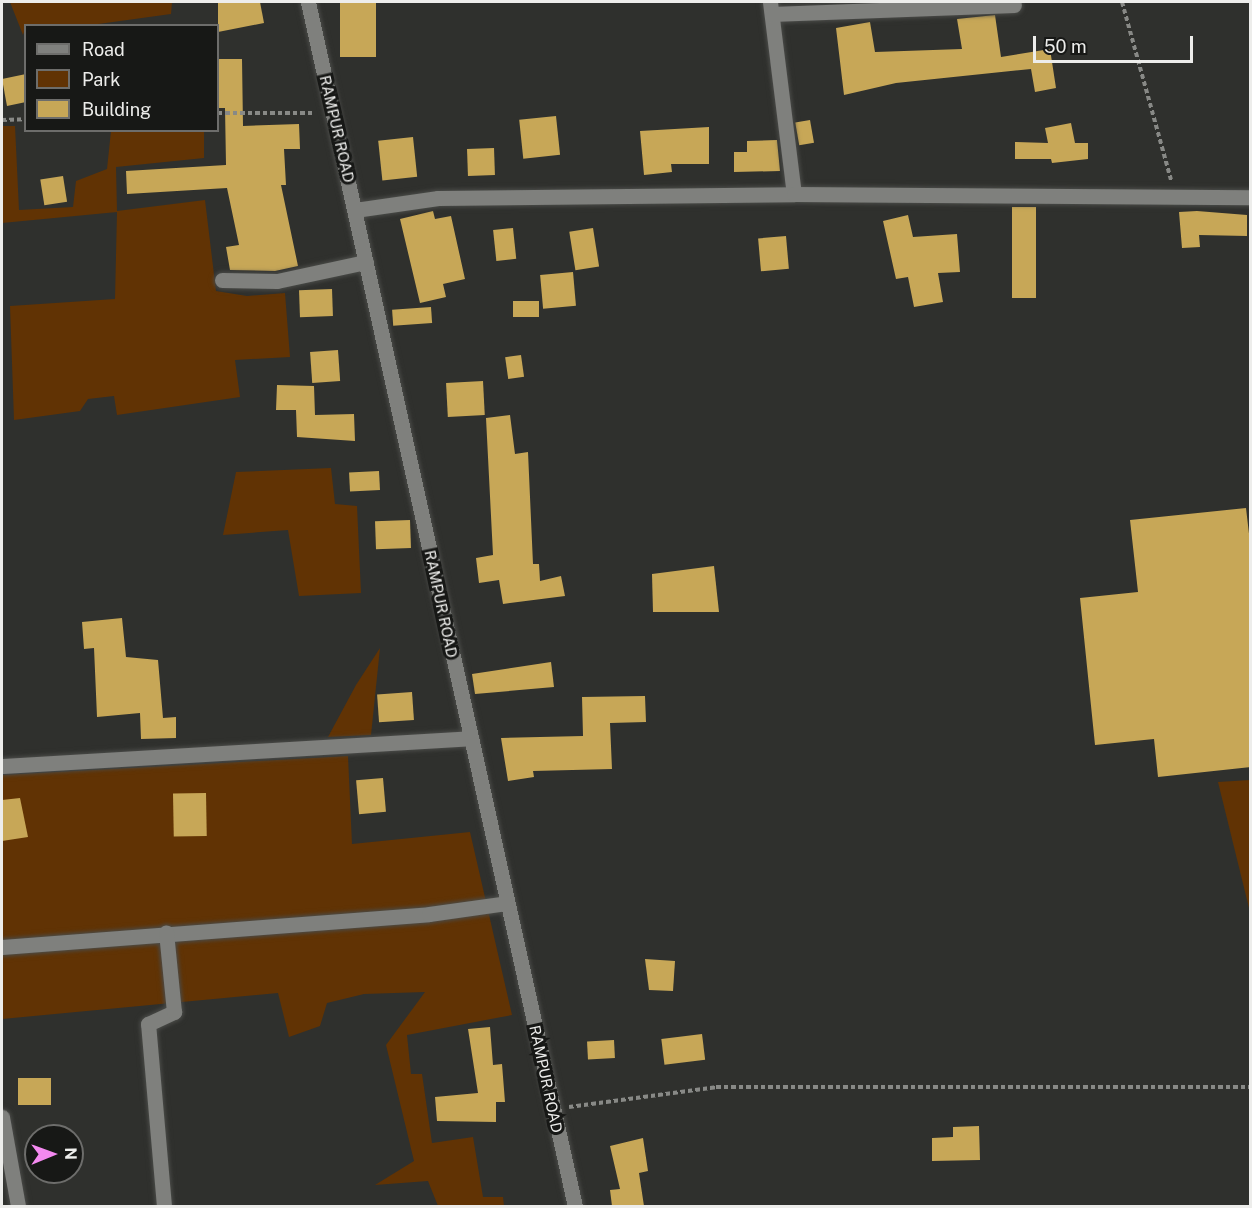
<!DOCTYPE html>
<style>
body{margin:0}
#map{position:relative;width:1252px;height:1208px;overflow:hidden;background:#2f302d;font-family:"Public Sans",sans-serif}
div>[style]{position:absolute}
.green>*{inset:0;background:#613304}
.building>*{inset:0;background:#c7a757;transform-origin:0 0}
.path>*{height:4px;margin-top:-2px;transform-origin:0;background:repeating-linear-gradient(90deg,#888986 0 4.5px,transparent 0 7.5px)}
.roads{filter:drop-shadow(0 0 2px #4a4b48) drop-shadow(0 0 2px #4a4b48)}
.street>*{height:15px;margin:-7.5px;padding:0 7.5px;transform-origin:7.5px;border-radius:7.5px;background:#7f807d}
.secondary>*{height:15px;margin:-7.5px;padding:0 7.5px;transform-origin:7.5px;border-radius:7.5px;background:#7f807d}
span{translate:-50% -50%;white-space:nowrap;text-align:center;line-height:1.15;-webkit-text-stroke:6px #171816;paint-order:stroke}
.street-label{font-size:15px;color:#ededeb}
.frame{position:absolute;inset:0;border:3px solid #ededeb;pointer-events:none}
.legend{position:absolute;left:24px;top:24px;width:195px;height:108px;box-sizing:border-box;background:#171816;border:2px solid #6d6d6b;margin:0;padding:8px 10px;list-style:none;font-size:18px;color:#ededeb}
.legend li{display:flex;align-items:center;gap:12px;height:30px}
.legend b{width:30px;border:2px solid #6d6d6b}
.north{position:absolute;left:24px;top:1124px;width:60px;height:60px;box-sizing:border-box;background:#171816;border:2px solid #6d6d6b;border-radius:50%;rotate:89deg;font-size:16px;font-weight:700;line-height:24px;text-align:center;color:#ededeb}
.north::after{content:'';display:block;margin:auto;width:21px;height:27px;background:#f489f0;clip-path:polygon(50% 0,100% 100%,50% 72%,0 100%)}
.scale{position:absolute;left:1033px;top:36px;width:160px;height:27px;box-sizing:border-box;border:3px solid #ededeb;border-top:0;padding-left:8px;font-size:18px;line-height:21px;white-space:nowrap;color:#ededeb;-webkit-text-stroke:4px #171816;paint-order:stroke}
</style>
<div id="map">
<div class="green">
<i style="clip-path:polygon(10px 2px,172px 2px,171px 14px,91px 25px,26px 26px,23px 35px)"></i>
<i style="clip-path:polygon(2px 126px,15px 126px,19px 210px,73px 207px,76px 181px,107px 169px,111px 131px,204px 131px,204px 158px,116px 167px,117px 211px,205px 200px,216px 291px,247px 296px,285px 293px,290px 357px,235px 360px,240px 397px,117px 415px,114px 396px,88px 399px,80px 411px,14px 420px,10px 306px,115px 299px,117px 212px,2px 223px)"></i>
<i style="clip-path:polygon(331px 468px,335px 504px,357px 506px,361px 593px,299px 596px,288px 530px,223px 535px,236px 472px)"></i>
<i style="clip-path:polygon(380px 648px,371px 735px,328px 737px,356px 685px)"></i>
<i style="clip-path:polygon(348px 756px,352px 844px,470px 832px,512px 1015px,407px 1035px,411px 1074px,422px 1074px,432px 1143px,473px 1137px,483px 1197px,503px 1197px,504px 1206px,438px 1206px,428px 1181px,375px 1185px,414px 1161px,386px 1045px,425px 992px,364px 994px,327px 1003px,320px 1026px,289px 1037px,278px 993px,2px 1019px,2px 775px)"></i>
<i style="clip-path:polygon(1250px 780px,1250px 912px,1218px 782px)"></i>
</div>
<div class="building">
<i style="clip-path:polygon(218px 2px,260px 2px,264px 23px,218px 32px)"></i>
<i style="left:340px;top:2px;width:36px;height:55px"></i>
<i style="clip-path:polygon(995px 15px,1001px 57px,1050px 49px,1056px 88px,1035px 92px,1031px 69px,896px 83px,844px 95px,836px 28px,870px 22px,875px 52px,962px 49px,957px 19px)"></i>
<i style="clip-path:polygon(218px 59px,242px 59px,243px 126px,299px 124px,300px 149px,284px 149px,286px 185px,281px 185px,298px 266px,275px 271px,230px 270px,226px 247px,239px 245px,227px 188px,127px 194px,126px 171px,226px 165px,225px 108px,218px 108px)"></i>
<i style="clip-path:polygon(26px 74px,26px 102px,7px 106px,2px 79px)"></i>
<i style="left:556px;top:116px;width:39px;height:37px;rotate:84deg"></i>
<i style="left:810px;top:120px;width:23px;height:15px;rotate:80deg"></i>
<i style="clip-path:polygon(1071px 123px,1075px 143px,1088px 143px,1088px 159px,1052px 163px,1051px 159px,1015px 159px,1015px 142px,1048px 143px,1045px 128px)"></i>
<i style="clip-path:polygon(709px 127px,709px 164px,671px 164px,672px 172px,644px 175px,640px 131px)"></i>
<i style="left:413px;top:137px;width:40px;height:35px;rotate:84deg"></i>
<i style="clip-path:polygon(777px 140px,780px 171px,734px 172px,734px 152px,747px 152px,747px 141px)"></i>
<i style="left:494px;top:148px;width:27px;height:27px;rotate:88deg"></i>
<i style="left:63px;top:176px;width:26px;height:23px;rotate:81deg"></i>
<i style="left:1012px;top:207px;width:24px;height:91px"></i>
<i style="clip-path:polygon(433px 211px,435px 219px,451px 216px,465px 279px,443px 284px,446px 297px,420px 303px,400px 219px)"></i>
<i style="clip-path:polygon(1197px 211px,1247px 215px,1247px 236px,1199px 235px,1200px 247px,1182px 248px,1179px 212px)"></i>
<i style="clip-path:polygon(908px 215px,913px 237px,957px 234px,960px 272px,938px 273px,943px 302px,914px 307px,908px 277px,896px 279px,883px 221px)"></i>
<i style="left:513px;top:228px;width:31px;height:20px;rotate:84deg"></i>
<i style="left:593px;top:228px;width:39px;height:24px;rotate:81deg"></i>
<i style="left:786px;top:236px;width:33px;height:28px;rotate:85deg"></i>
<i style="left:573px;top:272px;width:34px;height:33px;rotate:85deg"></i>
<i style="left:332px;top:289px;width:27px;height:33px;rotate:88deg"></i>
<i style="left:539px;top:301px;width:16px;height:26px;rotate:90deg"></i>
<i style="left:431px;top:307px;width:16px;height:39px;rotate:86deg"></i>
<i style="left:338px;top:350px;width:31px;height:28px;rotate:86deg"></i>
<i style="left:521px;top:355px;width:22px;height:16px;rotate:82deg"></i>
<i style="left:483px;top:381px;width:34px;height:37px;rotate:87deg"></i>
<i style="clip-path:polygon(277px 385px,314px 386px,315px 415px,354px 414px,355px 441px,297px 437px,296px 410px,276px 410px)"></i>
<i style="clip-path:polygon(510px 415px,515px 454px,528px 452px,533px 564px,539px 564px,540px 581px,561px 576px,565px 596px,503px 604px,499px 580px,479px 583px,476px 558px,493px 555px,486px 418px)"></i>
<i style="left:379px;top:471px;width:19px;height:30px;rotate:87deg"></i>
<i style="clip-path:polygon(1246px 508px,1251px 551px,1251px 767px,1158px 777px,1154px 739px,1095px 745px,1080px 598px,1138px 592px,1130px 520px)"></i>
<i style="left:410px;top:520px;width:28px;height:35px;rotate:88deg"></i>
<i style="clip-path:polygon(714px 566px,719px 612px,653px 612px,652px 574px)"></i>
<i style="clip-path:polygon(122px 618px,126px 657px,158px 660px,163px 718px,176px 717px,176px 738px,141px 739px,140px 713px,97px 717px,94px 648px,84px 649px,82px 622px)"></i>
<i style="clip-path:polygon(551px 662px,554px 687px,475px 694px,472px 674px)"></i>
<i style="left:412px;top:692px;width:28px;height:35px;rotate:86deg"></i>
<i style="clip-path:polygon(645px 696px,646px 722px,610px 723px,612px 769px,533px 771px,534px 777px,508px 781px,501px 738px,583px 736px,582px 697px)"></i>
<i style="left:383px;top:778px;width:34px;height:27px;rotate:85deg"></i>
<i style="left:206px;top:793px;width:43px;height:33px;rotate:89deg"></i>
<i style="clip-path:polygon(20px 798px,28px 837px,2px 841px,2px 800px)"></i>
<i style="clip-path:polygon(645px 959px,675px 961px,673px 991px,649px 990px)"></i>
<i style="clip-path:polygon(490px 1027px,493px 1065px,502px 1064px,505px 1102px,496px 1102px,496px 1122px,437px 1121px,435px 1097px,478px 1093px,468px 1029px)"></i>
<i style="left:702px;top:1034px;width:26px;height:41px;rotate:83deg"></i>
<i style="left:614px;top:1040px;width:18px;height:27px;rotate:87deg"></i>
<i style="left:18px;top:1078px;width:33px;height:27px"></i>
<i style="clip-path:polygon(979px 1126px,980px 1160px,932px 1161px,932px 1138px,953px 1137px,953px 1127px)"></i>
<i style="clip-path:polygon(643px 1138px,648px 1171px,639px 1173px,644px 1206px,612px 1206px,610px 1190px,620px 1189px,610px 1146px)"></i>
</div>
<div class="path">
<i style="left:1122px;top:2px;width:185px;rotate:74.6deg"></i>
<i style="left:218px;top:113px;width:97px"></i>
<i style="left:2px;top:120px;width:24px;rotate:-2deg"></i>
<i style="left:569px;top:1107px;width:148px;rotate:-7.7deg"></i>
<i style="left:716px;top:1087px;width:534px"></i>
</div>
<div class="roads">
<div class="street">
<i style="left:770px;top:2px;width:193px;rotate:82.9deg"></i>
<i style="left:772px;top:14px;width:242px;rotate:-2.1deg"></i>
<i style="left:355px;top:210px;width:84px;rotate:-8.2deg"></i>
<i style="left:438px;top:198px;width:356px;rotate:-0.6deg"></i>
<i style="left:794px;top:194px;width:456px;rotate:0.4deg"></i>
<i style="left:222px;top:280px;width:55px;rotate:1deg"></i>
<i style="left:277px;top:281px;width:91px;rotate:-12.1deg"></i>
<i style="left:2px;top:766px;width:470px;rotate:-3.4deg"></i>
<i style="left:2px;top:947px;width:428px;rotate:-4.4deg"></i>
<i style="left:429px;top:914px;width:79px;rotate:-8deg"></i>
<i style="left:2px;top:1117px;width:90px;rotate:79.8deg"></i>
<i style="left:164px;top:1206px;width:183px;rotate:-95deg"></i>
<i style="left:148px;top:1024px;width:29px;rotate:-25deg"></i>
<i style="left:174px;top:1012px;width:80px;rotate:-95.7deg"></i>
</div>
<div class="secondary">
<i style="left:308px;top:2px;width:1233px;rotate:77.5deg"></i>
</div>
</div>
<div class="street-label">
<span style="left:337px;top:129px;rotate:77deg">RAMPUR ROAD</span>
<span style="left:441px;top:604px;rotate:78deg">RAMPUR ROAD</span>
<span style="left:546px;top:1079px;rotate:78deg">RAMPUR ROAD</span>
</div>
<div class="frame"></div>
<ul class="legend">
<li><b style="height:8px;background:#7f807d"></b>Road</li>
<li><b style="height:16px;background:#613304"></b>Park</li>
<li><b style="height:16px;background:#c7a757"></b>Building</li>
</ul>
<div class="north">N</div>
<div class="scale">50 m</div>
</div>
